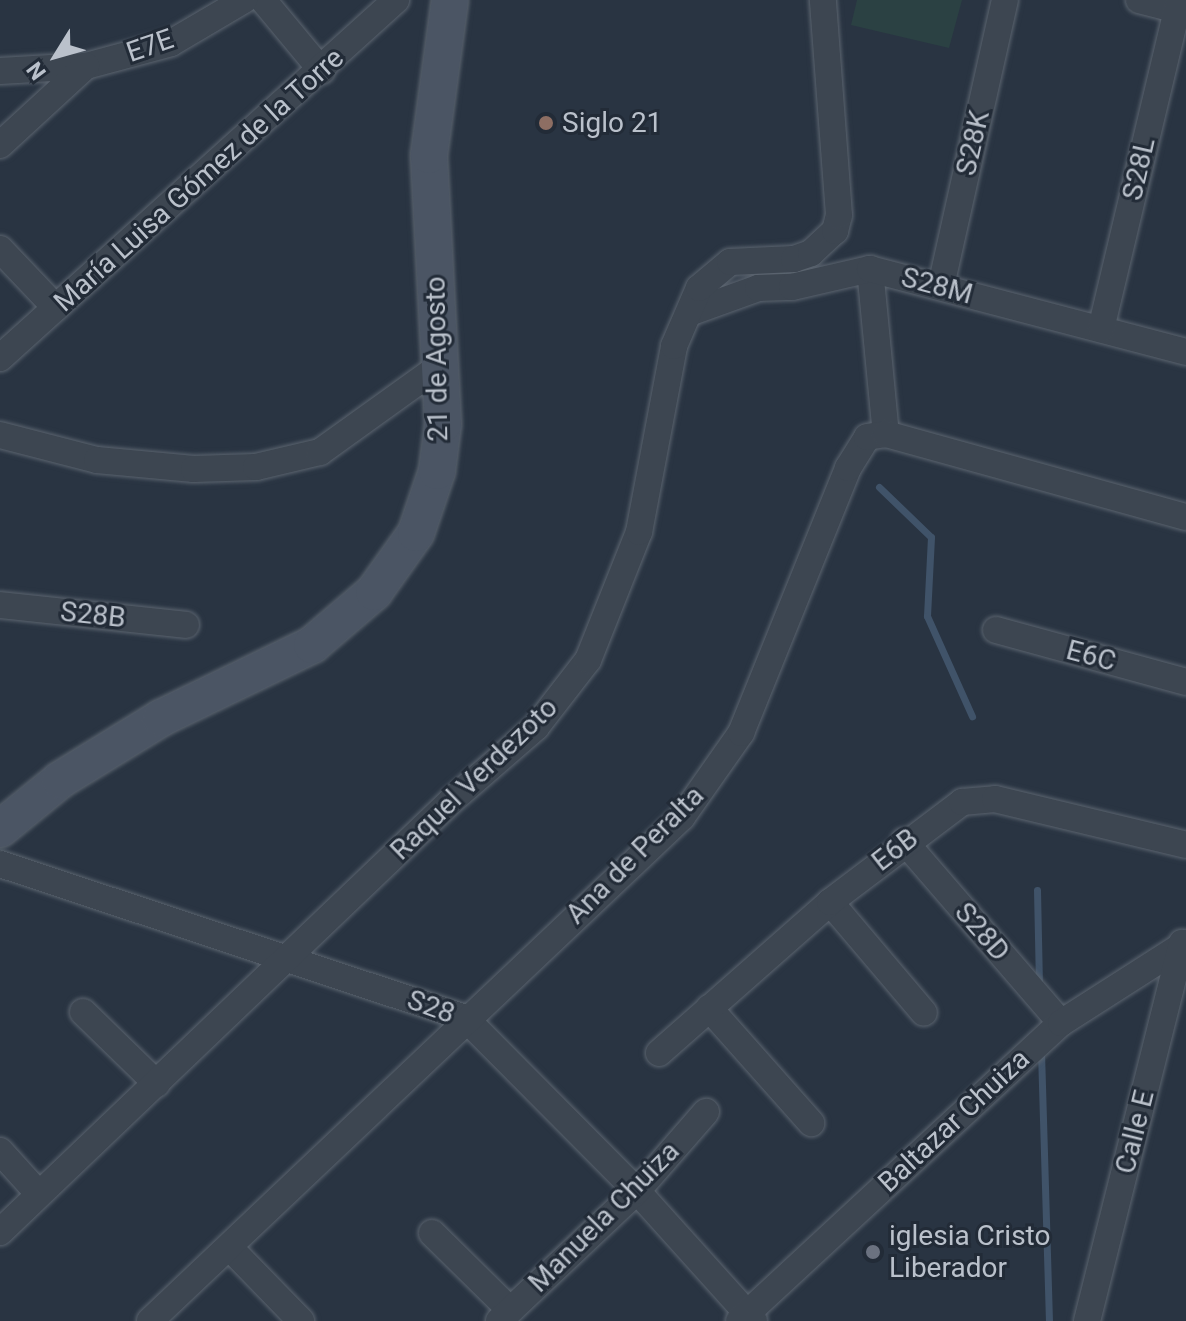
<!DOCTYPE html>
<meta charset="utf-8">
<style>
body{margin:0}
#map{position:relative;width:1186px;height:1321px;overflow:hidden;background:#293442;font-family:Roboto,sans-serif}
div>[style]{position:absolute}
.green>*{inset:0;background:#2b4143}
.stream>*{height:7px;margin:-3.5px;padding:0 3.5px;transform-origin:3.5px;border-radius:3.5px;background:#405369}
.roads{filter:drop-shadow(0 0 2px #5b646f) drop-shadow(0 0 2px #5b646f)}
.street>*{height:26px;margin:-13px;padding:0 13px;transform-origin:13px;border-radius:13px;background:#3d4651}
.secondary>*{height:36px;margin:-18px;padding:0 18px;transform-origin:18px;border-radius:18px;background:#4b5564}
.dots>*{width:22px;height:22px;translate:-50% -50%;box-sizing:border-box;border:4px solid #222b37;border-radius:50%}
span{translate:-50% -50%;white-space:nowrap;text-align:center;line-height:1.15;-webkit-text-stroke:6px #222b37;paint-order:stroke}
.street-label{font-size:28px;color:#bac1cb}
.poi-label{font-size:28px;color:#bac1cb}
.left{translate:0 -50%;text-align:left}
.north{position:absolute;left:16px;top:16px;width:80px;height:80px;-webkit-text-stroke:6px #222b37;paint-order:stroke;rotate:233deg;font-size:22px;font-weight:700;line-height:32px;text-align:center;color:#bac1cb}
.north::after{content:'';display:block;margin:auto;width:28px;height:36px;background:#bac1cb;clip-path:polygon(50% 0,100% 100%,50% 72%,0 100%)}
</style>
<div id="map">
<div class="green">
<i style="clip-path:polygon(857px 0,962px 0,949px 48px,851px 25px)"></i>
</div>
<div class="stream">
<i style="left:879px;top:487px;width:72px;rotate:43.9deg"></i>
<i style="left:931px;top:537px;width:79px;rotate:92.9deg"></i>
<i style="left:927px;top:616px;width:110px;rotate:65.8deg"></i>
<i style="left:1037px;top:890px;width:94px;rotate:88.8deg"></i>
<i style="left:1041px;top:1052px;width:269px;rotate:88.3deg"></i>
</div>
<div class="roads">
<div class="street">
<i style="left:263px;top:0;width:92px;rotate:50.3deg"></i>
<i style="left:1139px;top:0;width:49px;rotate:14.3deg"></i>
<i style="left:0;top:71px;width:86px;rotate:-3.3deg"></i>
<i style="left:86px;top:66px;width:88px;rotate:-15.1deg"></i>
<i style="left:171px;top:43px;width:85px;rotate:-30.5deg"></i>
<i style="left:0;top:145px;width:117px;rotate:-42.6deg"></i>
<i style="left:0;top:249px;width:81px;rotate:46.5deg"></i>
<i style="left:870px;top:269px;width:166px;rotate:84.5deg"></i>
<i style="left:941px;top:286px;width:293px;rotate:-77.4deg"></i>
<i style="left:689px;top:313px;width:73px;rotate:-19.9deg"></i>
<i style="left:758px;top:288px;width:34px;rotate:-2deg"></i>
<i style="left:792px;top:287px;width:80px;rotate:-13deg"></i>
<i style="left:870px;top:269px;width:327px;rotate:14.7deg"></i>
<i style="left:1101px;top:329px;width:329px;rotate:-76.6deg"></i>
<i style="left:0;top:358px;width:534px;rotate:-42.11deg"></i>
<i style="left:0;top:435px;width:100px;rotate:14.5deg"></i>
<i style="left:97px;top:460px;width:97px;rotate:5.3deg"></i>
<i style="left:194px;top:469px;width:62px;rotate:-1.8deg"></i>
<i style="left:256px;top:467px;width:66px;rotate:-13.2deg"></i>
<i style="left:320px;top:452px;width:149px;rotate:-35.7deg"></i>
<i style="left:0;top:605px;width:187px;rotate:6.1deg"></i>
<i style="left:996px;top:630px;width:197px;rotate:15.3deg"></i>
<i style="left:904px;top:841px;width:240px;rotate:49.2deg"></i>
<i style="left:0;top:864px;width:490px;rotate:18.3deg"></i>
<i style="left:465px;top:1018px;width:244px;rotate:45.2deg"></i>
<i style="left:637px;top:1191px;width:175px;rotate:48deg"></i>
<i style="left:830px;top:902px;width:145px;rotate:49.7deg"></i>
<i style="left:709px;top:1008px;width:154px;rotate:48.4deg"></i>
<i style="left:83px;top:1012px;width:103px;rotate:44.2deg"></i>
<i style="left:659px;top:1053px;width:228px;rotate:-41.4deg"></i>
<i style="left:830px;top:902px;width:166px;rotate:-37.1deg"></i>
<i style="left:962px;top:802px;width:33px;rotate:-5deg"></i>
<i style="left:995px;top:799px;width:196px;rotate:13.5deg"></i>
<i style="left:0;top:1151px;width:57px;rotate:47.9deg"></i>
<i style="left:0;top:1232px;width:624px;rotate:-43.7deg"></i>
<i style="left:451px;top:801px;width:113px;rotate:-41deg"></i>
<i style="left:536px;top:727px;width:85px;rotate:-52.2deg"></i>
<i style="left:588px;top:660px;width:138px;rotate:-68.3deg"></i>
<i style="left:639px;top:532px;width:189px;rotate:-79.3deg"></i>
<i style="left:674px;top:346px;width:63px;rotate:-66.7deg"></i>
<i style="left:699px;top:288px;width:40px;rotate:-40deg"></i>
<i style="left:730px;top:262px;width:64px;rotate:-2.7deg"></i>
<i style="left:794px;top:259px;width:18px;rotate:-19deg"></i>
<i style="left:811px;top:253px;width:33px;rotate:-43deg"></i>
<i style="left:835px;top:231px;width:16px;rotate:-76deg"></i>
<i style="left:839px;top:215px;width:216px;rotate:-94.3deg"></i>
<i style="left:432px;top:1233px;width:110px;rotate:44.6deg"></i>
<i style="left:230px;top:1248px;width:102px;rotate:45.8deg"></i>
<i style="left:150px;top:1321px;width:733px;rotate:-43.45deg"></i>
<i style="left:682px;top:817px;width:103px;rotate:-54.9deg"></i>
<i style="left:741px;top:733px;width:286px;rotate:-68deg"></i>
<i style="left:848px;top:468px;width:36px;rotate:-58deg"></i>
<i style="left:867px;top:437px;width:19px;rotate:-9deg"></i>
<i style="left:886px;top:434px;width:311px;rotate:15.5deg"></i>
<i style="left:499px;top:1321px;width:190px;rotate:-43.3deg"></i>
<i style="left:637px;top:1191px;width:105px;rotate:-48.9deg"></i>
<i style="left:739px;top:1321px;width:439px;rotate:-42.8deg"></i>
<i style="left:1061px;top:1023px;width:148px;rotate:-32.6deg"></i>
<i style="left:1087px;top:1321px;width:390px;rotate:-75.9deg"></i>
</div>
<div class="secondary">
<i style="left:0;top:829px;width:77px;rotate:-39.2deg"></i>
<i style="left:60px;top:780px;width:119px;rotate:-31.5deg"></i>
<i style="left:161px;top:718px;width:168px;rotate:-25.8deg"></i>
<i style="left:312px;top:645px;width:82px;rotate:-40.5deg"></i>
<i style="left:374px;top:592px;width:72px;rotate:-54.6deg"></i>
<i style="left:416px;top:533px;width:65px;rotate:-71.3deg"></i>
<i style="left:437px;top:471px;width:47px;rotate:-82.7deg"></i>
<i style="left:443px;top:424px;width:269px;rotate:-93deg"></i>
<i style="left:429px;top:155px;width:156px;rotate:-82.3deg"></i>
</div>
</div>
<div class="dots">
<i style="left:546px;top:123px;background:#8d6e63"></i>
<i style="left:873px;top:1252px;background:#6b7280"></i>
</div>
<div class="street-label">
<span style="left:150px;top:46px;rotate:-19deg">E7E</span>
<span style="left:973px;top:143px;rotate:-77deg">S28K</span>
<span style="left:1139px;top:169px;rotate:-77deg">S28L</span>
<span style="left:199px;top:180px;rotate:-42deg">María Luisa Gómez de la Torre</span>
<span style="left:937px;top:286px;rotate:15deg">S28M</span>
<span style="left:437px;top:359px;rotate:-91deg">21 de Agosto</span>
<span style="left:93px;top:615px;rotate:6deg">S28B</span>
<span style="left:1091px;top:656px;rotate:15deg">E6C</span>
<span style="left:474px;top:779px;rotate:-44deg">Raquel Verdezoto</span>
<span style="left:895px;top:850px;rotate:-38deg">E6B</span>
<span style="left:635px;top:855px;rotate:-45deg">Ana de Peralta</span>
<span style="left:982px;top:932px;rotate:49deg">S28D</span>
<span style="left:431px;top:1007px;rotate:20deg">S28</span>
<span style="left:954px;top:1121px;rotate:-43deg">Baltazar Chuiza</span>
<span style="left:1135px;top:1132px;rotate:-76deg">Calle E</span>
<span style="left:604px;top:1217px;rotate:-45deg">Manuela Chuiza</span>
</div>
<div class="poi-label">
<span class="left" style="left:562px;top:123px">Siglo 21</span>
<span class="left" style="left:889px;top:1252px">iglesia Cristo<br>Liberador</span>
</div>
<div class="north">N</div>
</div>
